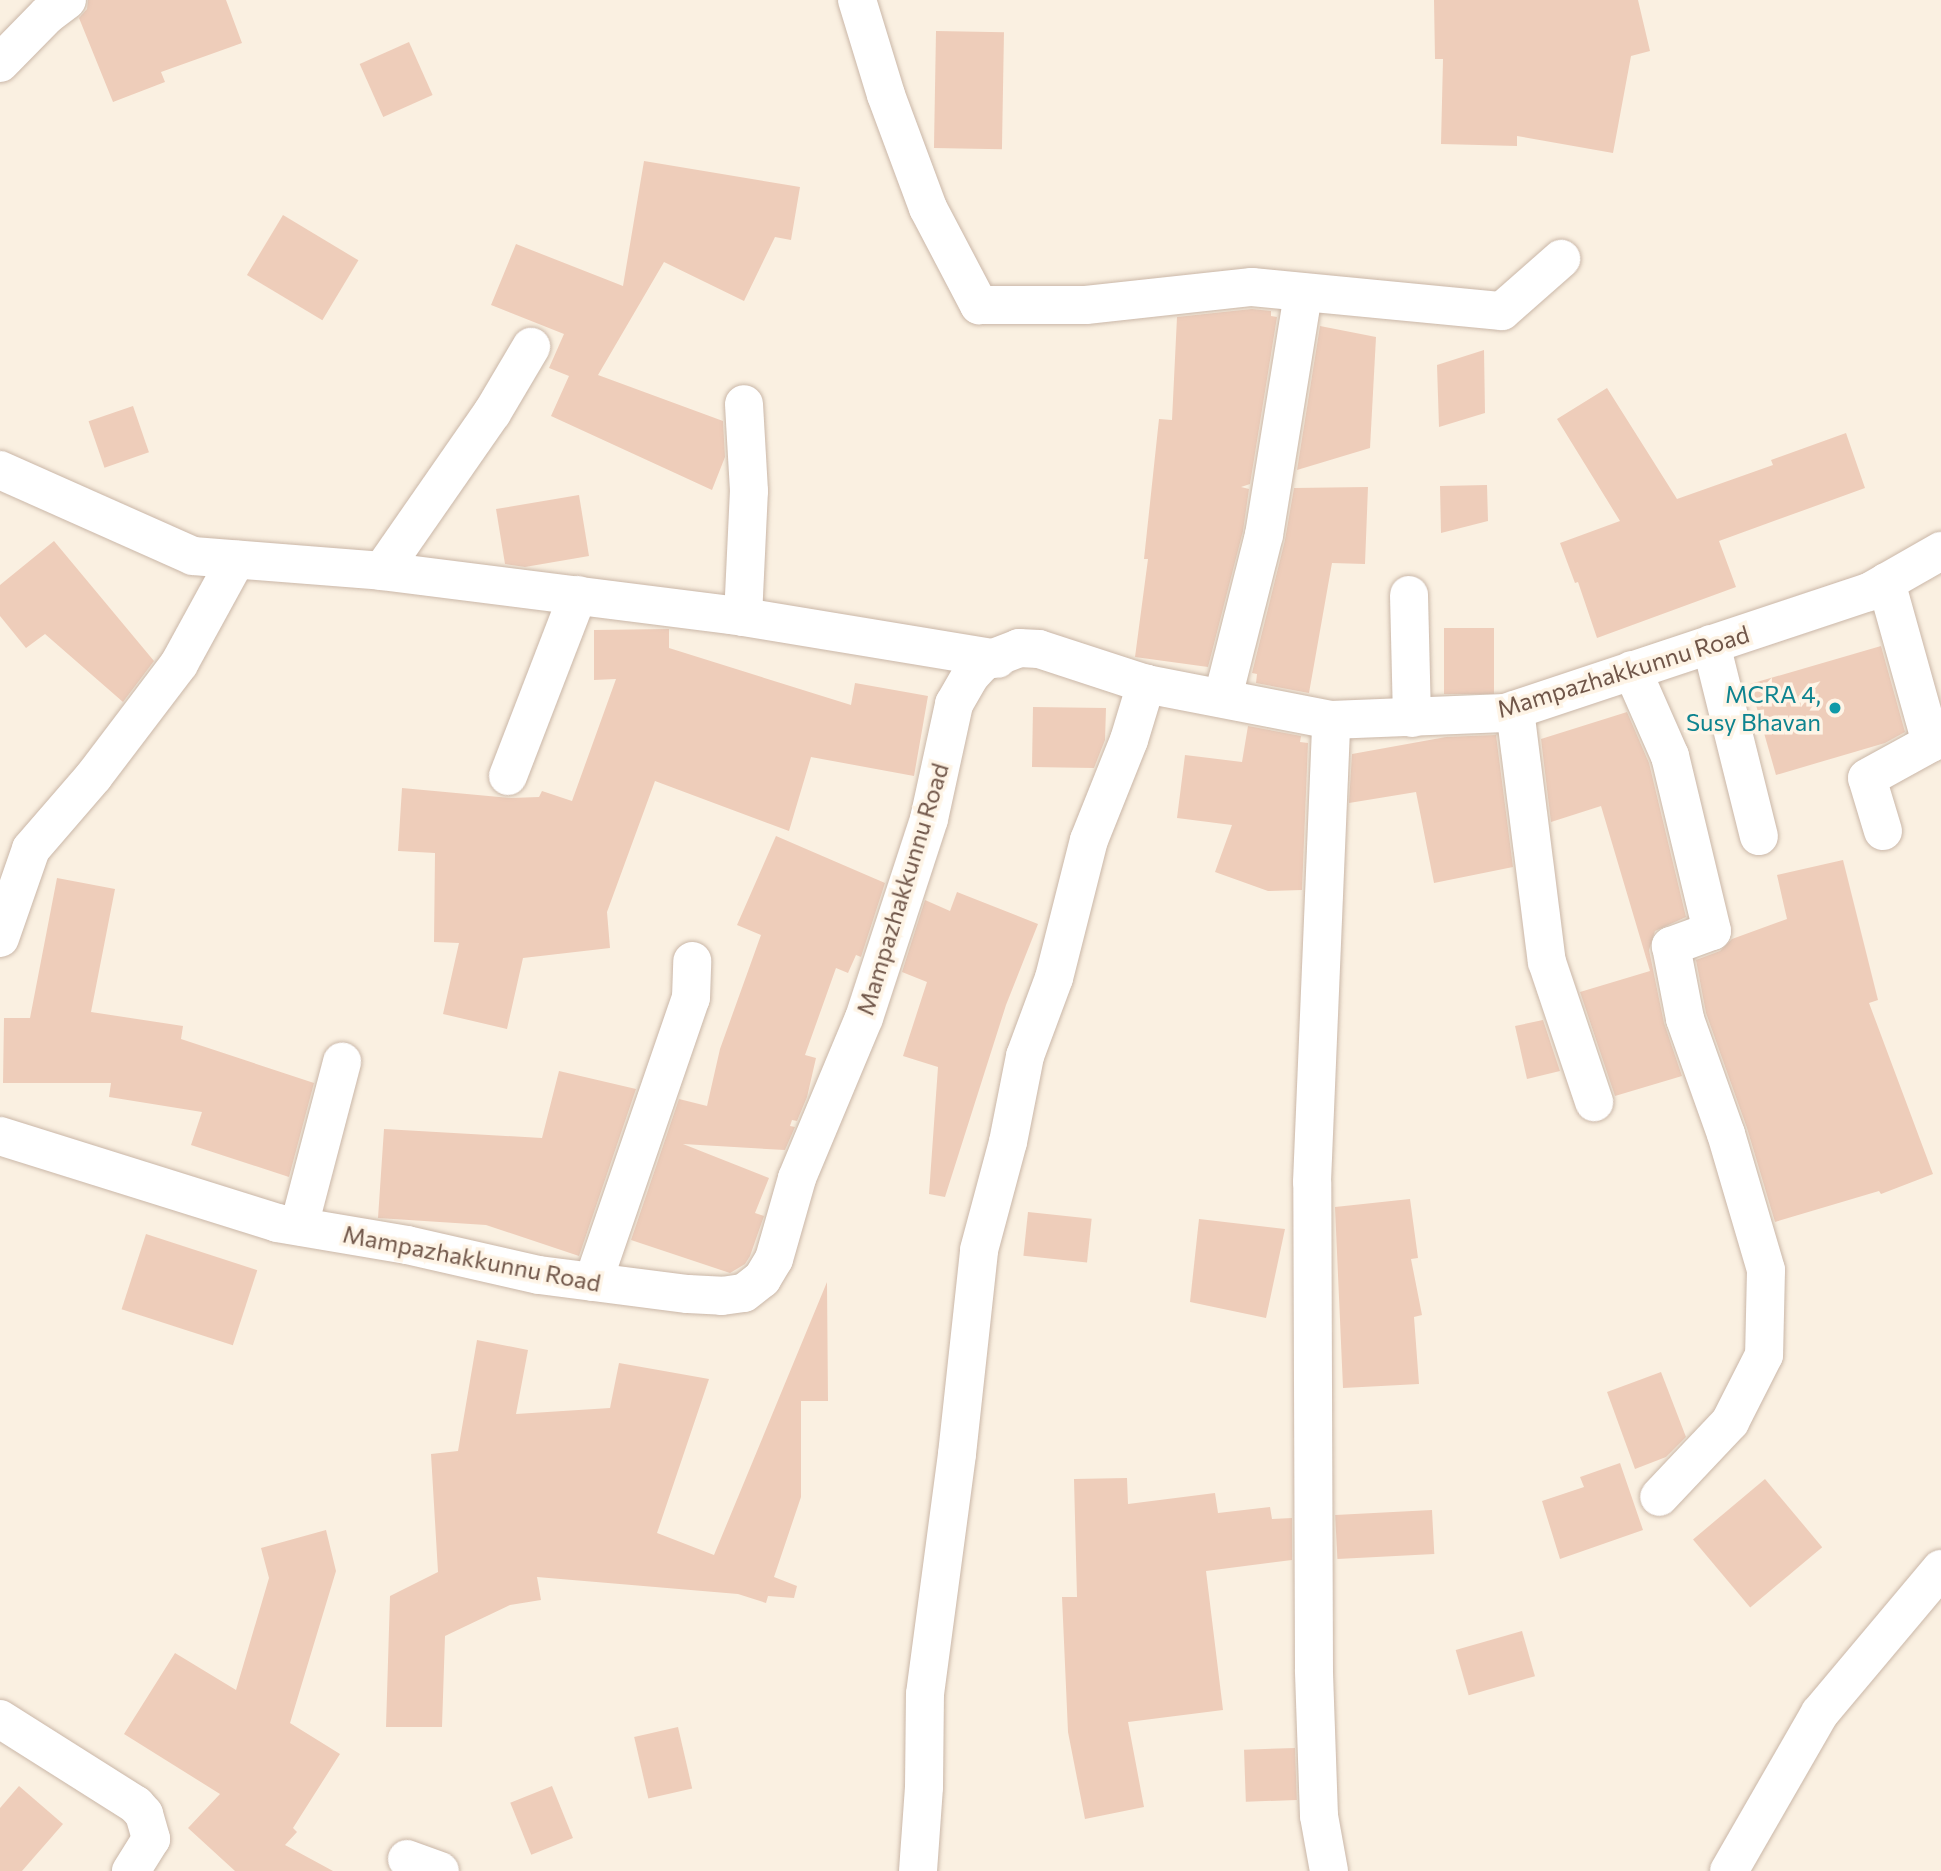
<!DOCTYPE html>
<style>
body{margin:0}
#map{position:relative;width:1941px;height:1871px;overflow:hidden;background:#faf0e1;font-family:Commissioner,sans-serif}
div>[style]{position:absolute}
.building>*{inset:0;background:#eecdba;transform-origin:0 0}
.roads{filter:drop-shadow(0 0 2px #cab7a8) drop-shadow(0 0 2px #cab7a8)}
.street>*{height:38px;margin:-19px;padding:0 19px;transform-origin:19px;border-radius:19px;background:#fff}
.dots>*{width:19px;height:19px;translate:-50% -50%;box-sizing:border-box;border:4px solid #fef4e6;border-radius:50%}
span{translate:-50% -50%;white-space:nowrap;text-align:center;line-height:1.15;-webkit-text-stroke:7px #fef4e6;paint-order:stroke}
.street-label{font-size:24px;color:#705649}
.culture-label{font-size:24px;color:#0d838f}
.right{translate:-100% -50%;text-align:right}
</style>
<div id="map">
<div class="building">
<i style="clip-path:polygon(88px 0,226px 0,242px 43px,161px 72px,165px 82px,113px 102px,79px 18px,87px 9px)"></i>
<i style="clip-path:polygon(1434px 0,1638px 0,1650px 51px,1631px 56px,1613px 153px,1517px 136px,1517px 146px,1441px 144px,1443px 59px,1435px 59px)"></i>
<i style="left:936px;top:31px;width:68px;height:117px;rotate:1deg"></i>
<i style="left:409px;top:42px;width:58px;height:54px;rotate:66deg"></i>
<i style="clip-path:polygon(644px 161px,800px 187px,791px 240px,775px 237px,744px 301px,664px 262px,598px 375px,723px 421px,725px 457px,712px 490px,551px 416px,569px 376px,549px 368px,564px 334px,491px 305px,516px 244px,623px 286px)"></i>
<i style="left:283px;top:215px;width:88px;height:70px;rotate:31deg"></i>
<i style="clip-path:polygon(1252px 309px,1271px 311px,1271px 316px,1277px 317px,1250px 484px,1241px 487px,1249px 489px,1243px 531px,1208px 667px,1135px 657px,1148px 559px,1144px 559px,1159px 419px,1172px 420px,1177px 317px)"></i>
<i style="clip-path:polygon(1320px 326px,1376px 337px,1370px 448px,1297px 470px)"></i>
<i style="clip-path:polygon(1484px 350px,1485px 413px,1439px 427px,1437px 365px)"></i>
<i style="clip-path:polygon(1607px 388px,1677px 499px,1773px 465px,1771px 460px,1846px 433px,1865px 488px,1719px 541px,1736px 587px,1597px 638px,1578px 582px,1575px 583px,1560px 543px,1620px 521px,1557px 419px)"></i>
<i style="left:133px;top:406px;width:49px;height:47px;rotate:71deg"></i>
<i style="clip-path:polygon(1487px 485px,1488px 521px,1441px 533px,1440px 486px)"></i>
<i style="clip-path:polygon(1368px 487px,1365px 564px,1332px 563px,1309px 693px,1256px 683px,1257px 674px,1252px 673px,1285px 540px,1294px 488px)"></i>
<i style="clip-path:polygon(579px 495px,589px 556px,525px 567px,505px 564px,496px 509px)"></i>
<i style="clip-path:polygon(54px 541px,154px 661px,123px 702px,45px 634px,26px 648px,0 616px,0 585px)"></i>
<i style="left:1444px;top:628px;width:50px;height:66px"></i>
<i style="clip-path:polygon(669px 629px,669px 648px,851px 705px,855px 683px,928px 696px,914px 776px,811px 757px,789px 831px,655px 781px,607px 912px,610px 948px,523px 958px,507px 1029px,443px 1014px,459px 943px,434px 942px,435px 853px,398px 851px,402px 788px,511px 798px,539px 797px,542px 791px,572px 801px,616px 679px,594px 680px,594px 630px)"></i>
<i style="clip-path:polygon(1881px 646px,1905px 732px,1885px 743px,1776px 775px,1750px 684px)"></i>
<i style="clip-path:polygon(1033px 707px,1106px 708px,1105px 740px,1094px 768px,1032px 767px)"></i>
<i style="clip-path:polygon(1627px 712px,1649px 763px,1686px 917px,1655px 931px,1649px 950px,1664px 1023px,1682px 1076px,1615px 1096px,1580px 992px,1650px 971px,1601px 806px,1551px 822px,1541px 739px)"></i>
<i style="clip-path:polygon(1248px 726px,1301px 736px,1300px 742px,1308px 743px,1302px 890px,1268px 891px,1215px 872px,1232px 825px,1177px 818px,1185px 755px,1242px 762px)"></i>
<i style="clip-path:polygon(1496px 735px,1513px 867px,1434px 883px,1416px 792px,1349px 803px,1352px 754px,1446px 737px)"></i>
<i style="clip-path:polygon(776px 836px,885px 883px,861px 957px,856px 955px,848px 973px,836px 968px,805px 1055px,816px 1058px,807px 1097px,797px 1121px,792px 1120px,790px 1126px,795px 1127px,785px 1150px,683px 1144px,769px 1178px,755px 1213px,764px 1216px,750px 1256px,745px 1264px,730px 1273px,631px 1240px,679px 1099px,707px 1106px,720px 1049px,761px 935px,737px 925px)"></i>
<i style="clip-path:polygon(1843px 860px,1878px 1000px,1869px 1003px,1933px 1174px,1881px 1194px,1879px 1191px,1775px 1222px,1747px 1128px,1706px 1013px,1696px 960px,1720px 951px,1732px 939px,1787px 919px,1777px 875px)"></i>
<i style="clip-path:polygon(57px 878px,115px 889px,91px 1012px,183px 1026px,181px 1039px,314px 1083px,289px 1177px,191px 1145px,202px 1112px,109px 1097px,111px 1083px,3px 1083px,4px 1018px,30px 1018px)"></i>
<i style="clip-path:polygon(957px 892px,1038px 924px,1006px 1005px,945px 1197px,929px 1194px,938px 1067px,903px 1056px,927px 982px,902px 972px,925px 900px,950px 911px)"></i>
<i style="clip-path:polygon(1543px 1020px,1560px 1071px,1527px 1079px,1515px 1026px)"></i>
<i style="clip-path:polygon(559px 1071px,636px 1089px,579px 1256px,486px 1225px,378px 1218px,384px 1129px,542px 1138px)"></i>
<i style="clip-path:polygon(1410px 1199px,1418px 1258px,1411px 1259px,1422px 1315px,1414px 1317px,1419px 1384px,1343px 1388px,1335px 1207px)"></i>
<i style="left:1028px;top:1212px;width:64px;height:44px;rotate:6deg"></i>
<i style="clip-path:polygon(1199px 1219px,1285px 1229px,1266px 1318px,1190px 1302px)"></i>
<i style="left:146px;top:1234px;width:117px;height:79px;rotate:18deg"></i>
<i style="clip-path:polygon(827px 1282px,828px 1401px,801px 1401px,801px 1497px,774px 1577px,797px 1586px,794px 1598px,768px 1596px,766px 1603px,738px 1594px,537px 1577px,541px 1600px,510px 1605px,445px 1636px,442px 1727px,386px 1727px,390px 1596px,438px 1572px,431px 1454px,458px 1451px,477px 1340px,528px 1350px,516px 1414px,610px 1408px,619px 1363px,709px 1379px,657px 1533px,714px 1555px)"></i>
<i style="clip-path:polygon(1661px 1372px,1686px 1437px,1666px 1457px,1635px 1469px,1607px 1392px)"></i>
<i style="clip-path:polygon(1620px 1463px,1643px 1530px,1560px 1559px,1542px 1501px,1584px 1487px,1580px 1477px)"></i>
<i style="clip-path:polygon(1127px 1478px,1128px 1504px,1215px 1493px,1218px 1513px,1270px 1507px,1272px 1519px,1292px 1518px,1292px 1560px,1206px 1571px,1223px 1710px,1128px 1722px,1144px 1807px,1085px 1819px,1068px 1732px,1062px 1597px,1077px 1597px,1074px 1479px)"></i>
<i style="left:1765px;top:1479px;width:89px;height:94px;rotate:50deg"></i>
<i style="left:1432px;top:1510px;width:44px;height:97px;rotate:87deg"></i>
<i style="clip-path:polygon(326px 1530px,336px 1571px,290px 1723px,340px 1754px,293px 1828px,297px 1832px,285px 1845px,333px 1871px,235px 1871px,188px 1828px,220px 1794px,124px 1734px,175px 1653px,236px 1690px,269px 1578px,261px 1548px)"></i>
<i style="left:1522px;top:1631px;width:47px;height:69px;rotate:74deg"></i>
<i style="left:678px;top:1727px;width:63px;height:45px;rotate:77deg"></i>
<i style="left:1295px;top:1748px;width:52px;height:51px;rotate:88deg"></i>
<i style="clip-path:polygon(19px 1786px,63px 1824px,22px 1871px,0 1871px,0 1808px)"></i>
<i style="left:552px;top:1786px;width:56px;height:45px;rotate:68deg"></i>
</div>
<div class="roads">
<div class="street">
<i style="left:857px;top:0;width:99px;rotate:73deg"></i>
<i style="left:886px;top:95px;width:121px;rotate:69.6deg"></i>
<i style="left:928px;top:208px;width:110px;rotate:62.3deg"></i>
<i style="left:979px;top:305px;width:107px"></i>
<i style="left:1086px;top:305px;width:167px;rotate:-6.2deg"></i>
<i style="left:1252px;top:287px;width:251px;rotate:5.5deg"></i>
<i style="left:1502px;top:311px;width:79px;rotate:-41.4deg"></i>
<i style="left:0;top:63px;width:67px;rotate:-45.6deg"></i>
<i style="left:47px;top:15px;width:25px;rotate:-37deg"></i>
<i style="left:0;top:470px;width:211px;rotate:24deg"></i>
<i style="left:193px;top:556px;width:190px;rotate:4.5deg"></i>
<i style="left:382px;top:571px;width:353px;rotate:7.2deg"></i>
<i style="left:732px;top:615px;width:269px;rotate:9.4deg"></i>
<i style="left:382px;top:571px;width:193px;rotate:-55.2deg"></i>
<i style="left:492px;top:413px;width:77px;rotate:-59.4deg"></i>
<i style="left:1409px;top:595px;width:123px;rotate:88.6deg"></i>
<i style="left:743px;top:617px;width:126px;rotate:-87.3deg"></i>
<i style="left:749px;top:491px;width:87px;rotate:-93.3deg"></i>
<i style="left:1711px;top:644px;width:198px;rotate:76deg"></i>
<i style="left:1632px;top:670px;width:94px;rotate:66.2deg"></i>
<i style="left:1670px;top:756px;width:180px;rotate:76.5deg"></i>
<i style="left:1712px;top:931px;width:44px;rotate:159.9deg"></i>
<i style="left:1671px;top:946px;width:74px;rotate:79.1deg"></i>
<i style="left:1685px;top:1019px;width:122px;rotate:70.4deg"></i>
<i style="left:1726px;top:1134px;width:142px;rotate:73.6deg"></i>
<i style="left:1766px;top:1270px;width:85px;rotate:91.3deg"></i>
<i style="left:1764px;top:1355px;width:75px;rotate:116.9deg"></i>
<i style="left:1730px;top:1422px;width:103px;rotate:133.4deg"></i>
<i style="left:1223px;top:697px;width:167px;rotate:-75.8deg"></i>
<i style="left:1264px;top:535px;width:244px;rotate:-80.8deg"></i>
<i style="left:1515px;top:710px;width:254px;rotate:82.8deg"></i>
<i style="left:1547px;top:962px;width:148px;rotate:71.4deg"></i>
<i style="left:508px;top:776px;width:194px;rotate:-68.9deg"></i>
<i style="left:1883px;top:831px;width:55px;rotate:-106.8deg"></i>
<i style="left:1867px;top:778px;width:73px;rotate:-28.7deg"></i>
<i style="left:1931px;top:743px;width:167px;rotate:-105.6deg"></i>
<i style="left:0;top:938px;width:94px;rotate:-70.8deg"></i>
<i style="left:31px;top:849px;width:96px;rotate:-49.2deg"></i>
<i style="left:94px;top:776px;width:141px;rotate:-52.8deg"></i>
<i style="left:179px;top:664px;width:119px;rotate:-61.3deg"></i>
<i style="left:0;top:1136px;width:290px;rotate:17.4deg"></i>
<i style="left:277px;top:1223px;width:132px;rotate:9.6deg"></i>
<i style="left:407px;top:1245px;width:135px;rotate:12.8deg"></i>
<i style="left:539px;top:1275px;width:150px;rotate:7.3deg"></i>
<i style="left:688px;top:1294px;width:34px;rotate:3deg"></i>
<i style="left:722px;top:1296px;width:22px;rotate:-8deg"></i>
<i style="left:744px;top:1293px;width:23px;rotate:-38deg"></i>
<i style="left:762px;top:1279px;width:23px;rotate:-59deg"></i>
<i style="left:774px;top:1259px;width:84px;rotate:-74.1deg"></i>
<i style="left:797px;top:1178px;width:173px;rotate:-67.3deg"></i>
<i style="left:864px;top:1018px;width:209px;rotate:-71.9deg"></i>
<i style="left:929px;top:819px;width:118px;rotate:-77.7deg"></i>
<i style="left:954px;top:704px;width:32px;rotate:-60deg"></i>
<i style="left:970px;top:676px;width:19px;rotate:-47deg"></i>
<i style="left:983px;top:662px;width:39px;rotate:-21deg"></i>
<i style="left:1019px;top:648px;width:20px;rotate:3deg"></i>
<i style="left:1039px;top:649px;width:113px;rotate:18.1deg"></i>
<i style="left:1146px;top:684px;width:188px;rotate:11deg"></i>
<i style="left:1331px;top:720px;width:174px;rotate:-2.3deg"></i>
<i style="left:1505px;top:713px;width:384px;rotate:-18.4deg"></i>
<i style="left:1869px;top:592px;width:83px;rotate:-29.7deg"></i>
<i style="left:299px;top:1226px;width:170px;rotate:-75.3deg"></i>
<i style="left:593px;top:1282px;width:300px;rotate:-71deg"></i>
<i style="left:691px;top:998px;width:37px;rotate:-88deg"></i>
<i style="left:0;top:1719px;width:161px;rotate:32.3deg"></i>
<i style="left:136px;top:1805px;width:12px;rotate:48deg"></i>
<i style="left:144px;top:1814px;width:26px;rotate:74deg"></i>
<i style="left:151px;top:1839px;width:38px;rotate:122deg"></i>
<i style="left:407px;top:1859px;width:35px;rotate:20deg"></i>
<i style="left:918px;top:1871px;width:84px;rotate:-85.9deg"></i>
<i style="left:924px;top:1787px;width:93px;rotate:-89.4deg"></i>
<i style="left:925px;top:1694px;width:242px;rotate:-82.4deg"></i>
<i style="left:957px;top:1454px;width:205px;rotate:-83.8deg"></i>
<i style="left:979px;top:1250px;width:112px;rotate:-75deg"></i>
<i style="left:1008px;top:1142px;width:88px;rotate:-78.8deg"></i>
<i style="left:1025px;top:1056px;width:83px;rotate:-69.6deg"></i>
<i style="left:1054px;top:978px;width:142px;rotate:-75.8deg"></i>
<i style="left:1089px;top:840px;width:108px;rotate:-68.2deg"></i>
<i style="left:1129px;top:740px;width:59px;rotate:-73.1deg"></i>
<i style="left:1329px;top:1871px;width:56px;rotate:-100.3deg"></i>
<i style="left:1319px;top:1816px;width:146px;rotate:-92deg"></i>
<i style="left:1314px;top:1670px;width:488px;rotate:-90.2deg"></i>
<i style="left:1312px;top:1182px;width:462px;rotate:-87.6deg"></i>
<i style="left:1729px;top:1871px;width:182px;rotate:-60.1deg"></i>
<i style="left:1820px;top:1713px;width:188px;rotate:-50deg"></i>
</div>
</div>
<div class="dots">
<i style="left:1835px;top:708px;background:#0f9aa8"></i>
</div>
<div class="street-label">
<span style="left:1623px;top:671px;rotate:-17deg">Mampazhakkunnu Road</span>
<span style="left:902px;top:889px;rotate:-73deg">Mampazhakkunnu Road</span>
<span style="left:472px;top:1258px;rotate:11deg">Mampazhakkunnu Road</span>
</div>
<div class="culture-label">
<span class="right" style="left:1821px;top:708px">MCRA 4,<br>Susy Bhavan</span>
</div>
</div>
